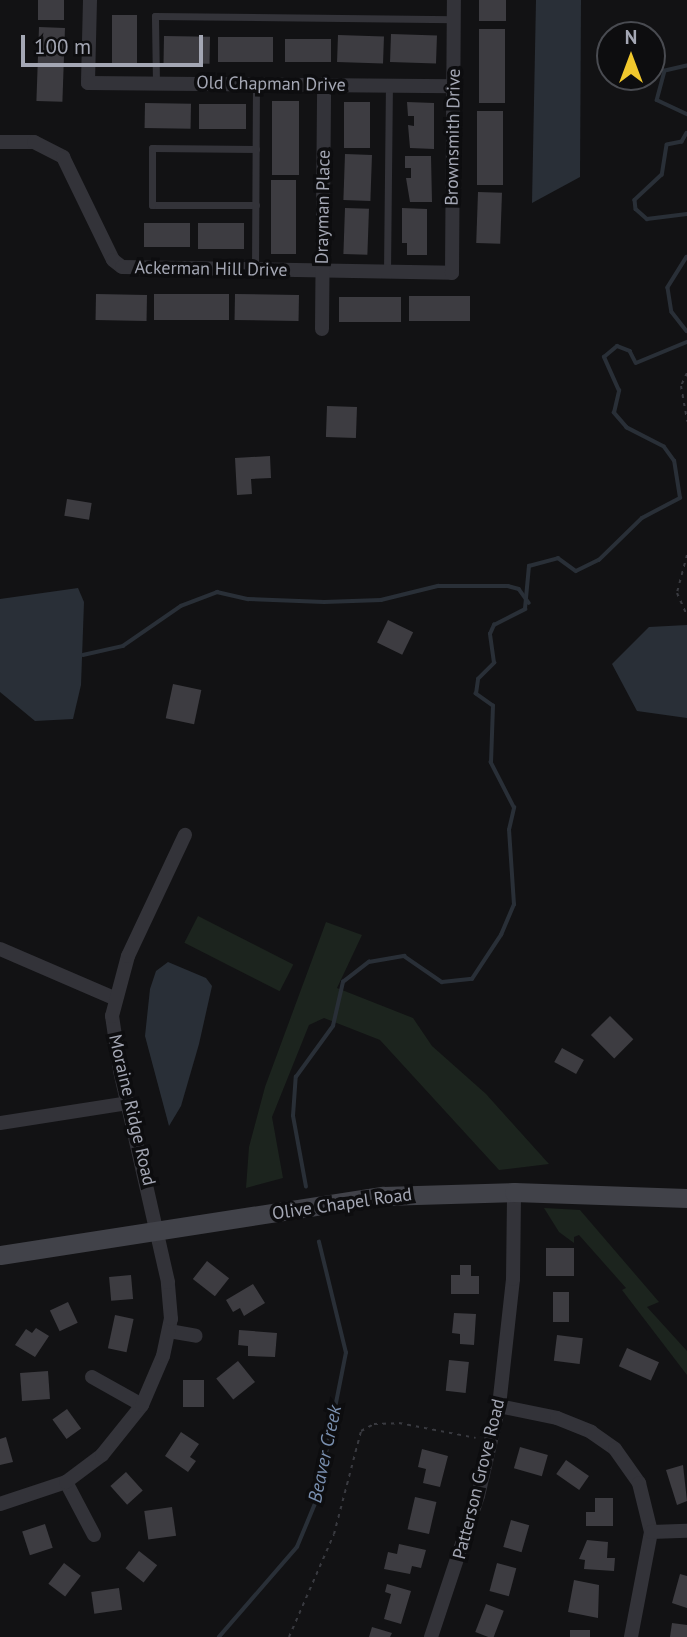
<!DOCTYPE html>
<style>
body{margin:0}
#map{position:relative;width:687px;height:1637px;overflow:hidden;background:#121214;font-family:"PT Sans",sans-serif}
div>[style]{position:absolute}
.green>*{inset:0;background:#1c241e;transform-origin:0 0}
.water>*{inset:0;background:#292f37}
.stream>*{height:3.5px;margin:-1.75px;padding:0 1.75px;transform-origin:1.75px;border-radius:1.75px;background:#292f37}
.building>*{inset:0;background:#3d3c41;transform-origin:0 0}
.path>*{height:2px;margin-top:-1px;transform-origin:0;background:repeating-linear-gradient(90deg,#393a40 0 3.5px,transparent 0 8.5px)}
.service>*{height:7px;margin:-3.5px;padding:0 3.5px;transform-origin:3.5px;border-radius:3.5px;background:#333339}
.minor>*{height:14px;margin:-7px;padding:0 7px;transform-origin:7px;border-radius:7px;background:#333339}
.secondary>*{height:19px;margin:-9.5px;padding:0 9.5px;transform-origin:9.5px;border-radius:9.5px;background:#414249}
span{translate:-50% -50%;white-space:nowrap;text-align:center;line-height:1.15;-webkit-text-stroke:7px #0d0d0f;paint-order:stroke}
.street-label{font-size:18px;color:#a4a7b4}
.water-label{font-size:19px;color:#7a90b0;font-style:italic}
.north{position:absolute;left:596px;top:21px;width:70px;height:70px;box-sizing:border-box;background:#0d0d0f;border:2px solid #494b51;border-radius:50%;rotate:0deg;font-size:19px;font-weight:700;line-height:28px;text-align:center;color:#a4a7b4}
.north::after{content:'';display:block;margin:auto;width:24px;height:32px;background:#f1c82d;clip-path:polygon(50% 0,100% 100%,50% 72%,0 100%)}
.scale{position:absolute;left:21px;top:35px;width:182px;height:32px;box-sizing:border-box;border:4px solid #a4a7b4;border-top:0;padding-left:9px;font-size:21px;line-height:24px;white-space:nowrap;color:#a4a7b4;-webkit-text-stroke:5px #0d0d0f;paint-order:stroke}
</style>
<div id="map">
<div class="green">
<i style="left:198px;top:916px;width:107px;height:30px;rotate:27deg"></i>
<i style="clip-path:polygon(326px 922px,362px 935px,337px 988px,413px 1018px,432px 1046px,486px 1094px,549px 1164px,499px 1170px,380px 1040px,324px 1018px,309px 1025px,272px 1117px,283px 1178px,246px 1188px,249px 1147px,265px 1087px)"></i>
<i style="clip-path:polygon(544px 1208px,580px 1210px,659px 1302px,647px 1307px,687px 1351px,687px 1375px,622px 1290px,626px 1288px,579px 1235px,574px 1237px,574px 1243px,559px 1232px)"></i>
</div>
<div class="water">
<i style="clip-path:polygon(536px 0,581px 0,580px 177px,532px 203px)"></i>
<i style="clip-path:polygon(78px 588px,84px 602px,81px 685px,73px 719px,35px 721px,0 692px,0 599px)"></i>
<i style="clip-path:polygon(687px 625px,687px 718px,637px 711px,612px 664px,649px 627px)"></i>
<i style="clip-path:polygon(168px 962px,206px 978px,212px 986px,199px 1044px,181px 1106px,169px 1126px,145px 1036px,150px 989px,156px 971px)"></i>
</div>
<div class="stream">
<i style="left:687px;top:66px;width:23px;rotate:167deg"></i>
<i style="left:665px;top:71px;width:30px;rotate:105deg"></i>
<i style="left:657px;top:100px;width:33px;rotate:25deg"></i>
<i style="left:687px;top:133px;width:10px;rotate:119deg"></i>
<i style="left:682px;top:142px;width:15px;rotate:169deg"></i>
<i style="left:667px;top:145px;width:30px;rotate:99deg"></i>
<i style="left:662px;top:175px;width:37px;rotate:137deg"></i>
<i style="left:635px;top:200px;width:9px;rotate:84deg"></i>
<i style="left:636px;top:209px;width:15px;rotate:42deg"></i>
<i style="left:647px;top:219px;width:40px;rotate:-7.1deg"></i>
<i style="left:687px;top:257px;width:36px;rotate:122deg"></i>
<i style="left:668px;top:288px;width:24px;rotate:81deg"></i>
<i style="left:672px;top:312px;width:24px;rotate:52deg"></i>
<i style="left:83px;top:655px;width:41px;rotate:-12.7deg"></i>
<i style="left:123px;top:646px;width:70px;rotate:-34.6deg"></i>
<i style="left:181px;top:606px;width:39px;rotate:-21deg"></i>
<i style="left:217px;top:592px;width:32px;rotate:13deg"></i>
<i style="left:248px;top:599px;width:76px;rotate:2.3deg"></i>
<i style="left:324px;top:602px;width:57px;rotate:-2deg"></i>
<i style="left:381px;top:600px;width:59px;rotate:-13.8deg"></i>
<i style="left:438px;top:586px;width:70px"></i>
<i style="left:508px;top:586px;width:11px;rotate:15deg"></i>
<i style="left:519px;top:589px;width:17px;rotate:54deg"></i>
<i style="left:306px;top:1187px;width:72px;rotate:-100.4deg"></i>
<i style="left:293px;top:1116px;width:39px;rotate:-86deg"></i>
<i style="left:296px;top:1077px;width:63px;rotate:-54deg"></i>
<i style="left:333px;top:1026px;width:45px;rotate:-77.2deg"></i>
<i style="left:343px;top:982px;width:33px;rotate:-38deg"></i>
<i style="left:369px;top:962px;width:36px;rotate:-10deg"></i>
<i style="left:404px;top:956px;width:46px;rotate:34.4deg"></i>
<i style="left:442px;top:982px;width:30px;rotate:-6deg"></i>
<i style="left:472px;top:979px;width:53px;rotate:-56.6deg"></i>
<i style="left:501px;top:935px;width:33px;rotate:-67deg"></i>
<i style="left:514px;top:905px;width:75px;rotate:-93.8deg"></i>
<i style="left:509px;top:830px;width:23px;rotate:-77deg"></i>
<i style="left:514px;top:808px;width:51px;rotate:-117.1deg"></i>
<i style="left:491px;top:763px;width:57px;rotate:-88deg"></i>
<i style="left:493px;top:706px;width:21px;rotate:-145deg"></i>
<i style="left:476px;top:694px;width:15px;rotate:-82deg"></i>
<i style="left:478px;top:679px;width:23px;rotate:-45deg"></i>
<i style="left:494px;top:663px;width:29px;rotate:-98deg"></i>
<i style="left:490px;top:634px;width:10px;rotate:-66deg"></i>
<i style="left:494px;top:625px;width:35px;rotate:-27deg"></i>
<i style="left:525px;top:609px;width:43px;rotate:-84.7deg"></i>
<i style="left:529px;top:566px;width:30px;rotate:-15deg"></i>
<i style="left:558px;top:558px;width:22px;rotate:36deg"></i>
<i style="left:576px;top:571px;width:25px;rotate:-26deg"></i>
<i style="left:599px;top:560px;width:60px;rotate:-44.3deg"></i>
<i style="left:642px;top:518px;width:43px;rotate:-27.8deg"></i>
<i style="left:680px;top:498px;width:37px;rotate:-99deg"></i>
<i style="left:674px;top:461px;width:17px;rotate:-126deg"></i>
<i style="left:664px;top:447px;width:42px;rotate:-152.8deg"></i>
<i style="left:627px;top:428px;width:20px;rotate:-131deg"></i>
<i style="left:614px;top:413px;width:23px;rotate:-77deg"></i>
<i style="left:619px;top:391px;width:37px;rotate:-114deg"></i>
<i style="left:604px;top:357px;width:17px;rotate:-40deg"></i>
<i style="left:617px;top:346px;width:14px;rotate:21deg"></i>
<i style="left:630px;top:351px;width:13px;rotate:63deg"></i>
<i style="left:636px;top:363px;width:55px;rotate:-22.4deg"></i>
<i style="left:219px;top:1637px;width:119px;rotate:-49.1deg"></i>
<i style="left:297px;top:1547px;width:52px;rotate:-67.4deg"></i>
<i style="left:317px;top:1499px;width:149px;rotate:-78.8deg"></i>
<i style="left:346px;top:1353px;width:114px;rotate:-103.7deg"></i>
</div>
<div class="building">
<i style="left:38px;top:0;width:26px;height:20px"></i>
<i style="left:479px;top:0;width:27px;height:21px"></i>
<i style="left:112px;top:15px;width:25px;height:51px"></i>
<i style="left:39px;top:27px;width:26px;height:74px;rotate:2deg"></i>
<i style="left:479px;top:29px;width:26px;height:74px"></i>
<i style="left:391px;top:34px;width:46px;height:28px;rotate:2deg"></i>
<i style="left:338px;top:35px;width:46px;height:27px;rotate:2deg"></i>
<i style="left:164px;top:36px;width:46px;height:27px;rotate:1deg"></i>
<i style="left:218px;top:37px;width:55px;height:25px"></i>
<i style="left:285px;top:39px;width:46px;height:23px"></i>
<i style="left:272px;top:101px;width:27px;height:74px"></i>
<i style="left:344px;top:102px;width:26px;height:46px"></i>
<i style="clip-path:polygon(407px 102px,434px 103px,434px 149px,410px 148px,408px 125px,414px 126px,414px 116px,408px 116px)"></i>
<i style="left:145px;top:103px;width:46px;height:25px;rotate:1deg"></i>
<i style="left:199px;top:104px;width:47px;height:25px"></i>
<i style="left:477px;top:111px;width:26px;height:74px"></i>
<i style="left:345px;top:154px;width:27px;height:46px;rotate:2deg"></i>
<i style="clip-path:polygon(405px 156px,431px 156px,432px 202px,410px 202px,406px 178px,411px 178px,411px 168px,405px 168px)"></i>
<i style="left:296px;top:180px;width:74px;height:25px;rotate:90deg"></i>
<i style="left:478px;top:192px;width:24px;height:51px;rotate:2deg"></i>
<i style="left:345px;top:208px;width:24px;height:46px;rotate:2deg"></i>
<i style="clip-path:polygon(402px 208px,427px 209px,427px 255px,407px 255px,407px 243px,402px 243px)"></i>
<i style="left:144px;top:223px;width:46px;height:24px"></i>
<i style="left:198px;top:223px;width:46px;height:26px"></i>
<i style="left:96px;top:294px;width:51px;height:26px;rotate:1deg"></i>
<i style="left:154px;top:294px;width:75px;height:26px"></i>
<i style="left:235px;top:294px;width:64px;height:26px;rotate:1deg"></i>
<i style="left:409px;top:296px;width:61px;height:25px"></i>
<i style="left:339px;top:297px;width:62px;height:25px"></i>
<i style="left:327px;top:406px;width:30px;height:31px;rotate:2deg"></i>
<i style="clip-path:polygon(270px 456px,271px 478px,251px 479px,252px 494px,237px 495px,235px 458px)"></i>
<i style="left:67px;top:499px;width:25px;height:17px;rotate:9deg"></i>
<i style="left:388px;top:620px;width:28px;height:25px;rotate:26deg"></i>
<i style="left:173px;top:684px;width:29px;height:35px;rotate:12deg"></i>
<i style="left:610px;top:1016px;width:33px;height:27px;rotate:45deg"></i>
<i style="left:562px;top:1048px;width:25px;height:16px;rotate:29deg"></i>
<i style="left:546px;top:1248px;width:28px;height:28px"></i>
<i style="left:207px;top:1261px;width:28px;height:23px;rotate:38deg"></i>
<i style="clip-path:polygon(460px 1265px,471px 1265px,471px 1276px,479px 1276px,479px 1294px,451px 1294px,451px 1275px,460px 1275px)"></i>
<i style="left:131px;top:1275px;width:24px;height:22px;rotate:85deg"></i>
<i style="clip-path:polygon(253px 1284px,265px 1303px,244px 1316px,240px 1308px,233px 1312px,226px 1300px)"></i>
<i style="left:553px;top:1292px;width:16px;height:30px"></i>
<i style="left:68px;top:1302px;width:23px;height:20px;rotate:65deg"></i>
<i style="clip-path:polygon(454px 1313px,476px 1314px,474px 1345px,460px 1344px,460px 1334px,452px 1333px)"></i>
<i style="left:115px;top:1315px;width:19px;height:34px;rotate:12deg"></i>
<i style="clip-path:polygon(36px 1328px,49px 1336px,35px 1357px,15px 1345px,26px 1329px,32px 1333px)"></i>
<i style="clip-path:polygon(239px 1330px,277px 1333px,275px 1357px,248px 1356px,248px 1346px,238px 1345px)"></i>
<i style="left:557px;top:1335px;width:26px;height:26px;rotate:7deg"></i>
<i style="left:627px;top:1348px;width:35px;height:20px;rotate:24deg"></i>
<i style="left:449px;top:1360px;width:20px;height:31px;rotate:6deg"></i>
<i style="left:238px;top:1361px;width:27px;height:28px;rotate:51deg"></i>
<i style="left:48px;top:1371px;width:28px;height:28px;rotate:86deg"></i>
<i style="left:183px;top:1380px;width:21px;height:27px"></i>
<i style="left:67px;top:1409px;width:24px;height:18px;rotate:54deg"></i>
<i style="clip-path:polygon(181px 1432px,199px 1444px,190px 1457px,196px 1461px,188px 1472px,165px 1456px)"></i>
<i style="clip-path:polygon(6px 1437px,13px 1462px,0 1465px,0 1439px)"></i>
<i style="left:520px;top:1447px;width:29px;height:22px;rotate:16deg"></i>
<i style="clip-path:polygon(422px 1449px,448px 1456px,440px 1487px,423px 1483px,426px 1469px,418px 1467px)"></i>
<i style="left:566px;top:1460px;width:28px;height:17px;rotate:35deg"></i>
<i style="clip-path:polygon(683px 1465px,687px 1501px,677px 1505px,666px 1470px)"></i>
<i style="left:126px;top:1472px;width:25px;height:21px;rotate:48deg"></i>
<i style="left:415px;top:1497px;width:22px;height:33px;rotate:13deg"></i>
<i style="clip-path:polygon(595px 1498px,613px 1498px,613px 1526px,586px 1526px,586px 1512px,595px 1512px)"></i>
<i style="left:172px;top:1507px;width:29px;height:28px;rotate:82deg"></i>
<i style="left:511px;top:1520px;width:19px;height:28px;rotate:16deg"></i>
<i style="left:45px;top:1524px;width:25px;height:24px;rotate:72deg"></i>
<i style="clip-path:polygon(587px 1540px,608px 1542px,607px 1558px,615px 1558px,614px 1571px,584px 1569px,585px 1560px,579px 1559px)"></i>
<i style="clip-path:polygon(399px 1544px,426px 1550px,421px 1568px,412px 1566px,410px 1574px,384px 1569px,388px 1552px,397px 1554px)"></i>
<i style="left:139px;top:1551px;width:23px;height:22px;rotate:38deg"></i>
<i style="left:64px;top:1563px;width:21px;height:26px;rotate:37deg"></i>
<i style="left:497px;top:1563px;width:20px;height:29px;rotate:15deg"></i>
<i style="clip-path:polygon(680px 1574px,687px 1576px,687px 1608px,672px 1603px)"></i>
<i style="clip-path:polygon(574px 1580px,599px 1585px,598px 1618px,568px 1612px)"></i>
<i style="clip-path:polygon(387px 1584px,411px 1591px,401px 1624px,384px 1619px,391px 1594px,385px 1592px)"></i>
<i style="left:119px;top:1588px;width:22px;height:28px;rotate:82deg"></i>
<i style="left:486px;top:1604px;width:19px;height:30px;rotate:21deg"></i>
<i style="clip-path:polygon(672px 1623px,687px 1625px,687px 1637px,670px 1637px)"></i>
<i style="clip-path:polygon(372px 1627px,392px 1633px,390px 1637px,369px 1637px)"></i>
<i style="left:570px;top:1630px;width:20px;height:7px"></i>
</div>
<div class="path">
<i style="left:687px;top:373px;width:14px;rotate:115deg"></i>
<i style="left:681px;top:386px;width:36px;rotate:80deg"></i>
<i style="left:687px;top:555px;width:39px;rotate:105deg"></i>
<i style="left:677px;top:593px;width:24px;rotate:66deg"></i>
<i style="left:289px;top:1637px;width:112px;rotate:-66.4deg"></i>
<i style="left:334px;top:1534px;width:106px;rotate:-75.3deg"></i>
<i style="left:361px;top:1431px;width:15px;rotate:-28deg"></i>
<i style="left:374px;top:1424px;width:25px;rotate:-2deg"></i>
<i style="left:399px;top:1423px;width:78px;rotate:11deg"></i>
</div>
<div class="service">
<i style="left:156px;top:83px;width:67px;rotate:-90.9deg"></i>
<i style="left:155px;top:16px;width:299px;rotate:0.6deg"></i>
<i style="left:256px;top:205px;width:104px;rotate:180deg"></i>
<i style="left:152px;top:205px;width:57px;rotate:-90deg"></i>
<i style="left:152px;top:148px;width:104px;rotate:0.6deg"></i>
<i style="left:255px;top:270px;width:185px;rotate:-89.7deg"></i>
<i style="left:387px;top:272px;width:187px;rotate:-89.4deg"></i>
</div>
<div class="minor">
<i style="left:90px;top:0;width:83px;rotate:91.4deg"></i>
<i style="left:88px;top:83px;width:366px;rotate:0.5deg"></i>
<i style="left:0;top:142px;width:34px"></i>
<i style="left:34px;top:142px;width:33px;rotate:27deg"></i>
<i style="left:63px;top:157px;width:114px;rotate:64.1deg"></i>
<i style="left:113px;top:260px;width:11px;rotate:38deg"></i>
<i style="left:122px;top:267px;width:330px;rotate:1deg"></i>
<i style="left:452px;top:273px;width:273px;rotate:-89.6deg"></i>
<i style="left:322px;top:329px;width:245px;rotate:-89.5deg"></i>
<i style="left:0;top:949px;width:124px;rotate:23.3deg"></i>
<i style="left:0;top:1123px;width:129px;rotate:-8.9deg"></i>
<i style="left:169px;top:1331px;width:27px;rotate:10deg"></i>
<i style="left:92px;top:1377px;width:57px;rotate:29.2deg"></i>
<i style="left:499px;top:1406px;width:59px;rotate:11.7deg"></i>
<i style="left:557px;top:1418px;width:37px;rotate:22deg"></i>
<i style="left:591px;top:1432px;width:29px;rotate:35deg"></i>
<i style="left:615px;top:1449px;width:42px;rotate:54.8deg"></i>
<i style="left:639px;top:1483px;width:50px;rotate:76.2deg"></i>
<i style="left:651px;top:1532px;width:107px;rotate:100.8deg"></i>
<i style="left:66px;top:1482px;width:60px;rotate:62.2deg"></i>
<i style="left:0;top:1504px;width:70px;rotate:-18.4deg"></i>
<i style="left:66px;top:1482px;width:45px;rotate:-36.9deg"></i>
<i style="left:102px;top:1455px;width:64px;rotate:-51.3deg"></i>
<i style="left:142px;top:1405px;width:53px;rotate:-66.8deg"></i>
<i style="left:163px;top:1356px;width:38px;rotate:-78deg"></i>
<i style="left:171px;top:1319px;width:37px;rotate:-95deg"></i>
<i style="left:168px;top:1282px;width:217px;rotate:-102.8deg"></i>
<i style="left:120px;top:1070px;width:55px;rotate:-98.4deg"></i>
<i style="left:112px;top:1016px;width:62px;rotate:-75.1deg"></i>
<i style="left:128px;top:956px;width:134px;rotate:-64.8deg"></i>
<i style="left:651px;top:1532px;width:36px;rotate:-2deg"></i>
<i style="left:431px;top:1637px;width:149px;rotate:-71.6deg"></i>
<i style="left:478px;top:1496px;width:92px;rotate:-76.9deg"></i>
<i style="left:499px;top:1406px;width:128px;rotate:-83.7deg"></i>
<i style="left:513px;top:1279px;width:87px;rotate:-89.3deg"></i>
</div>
<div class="secondary">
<i style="left:0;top:1255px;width:388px;rotate:-8.8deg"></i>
<i style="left:383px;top:1196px;width:131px;rotate:-1.7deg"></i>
<i style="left:514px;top:1192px;width:173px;rotate:2deg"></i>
</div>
<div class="street-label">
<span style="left:271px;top:84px;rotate:1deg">Old Chapman Drive</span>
<span style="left:453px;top:137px;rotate:-89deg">Brownsmith Drive</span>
<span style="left:323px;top:207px;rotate:-89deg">Drayman Place</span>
<span style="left:211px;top:269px;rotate:1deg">Ackerman Hill Drive</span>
<span style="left:132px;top:1110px;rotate:77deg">Moraine Ridge Road</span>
<span style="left:342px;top:1204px;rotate:-8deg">Olive Chapel Road</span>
<span style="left:479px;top:1479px;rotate:-76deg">Patterson Grove Road</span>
</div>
<div class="water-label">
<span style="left:325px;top:1454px;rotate:-78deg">Beaver Creek</span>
</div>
<div class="north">N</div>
<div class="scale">100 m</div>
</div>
